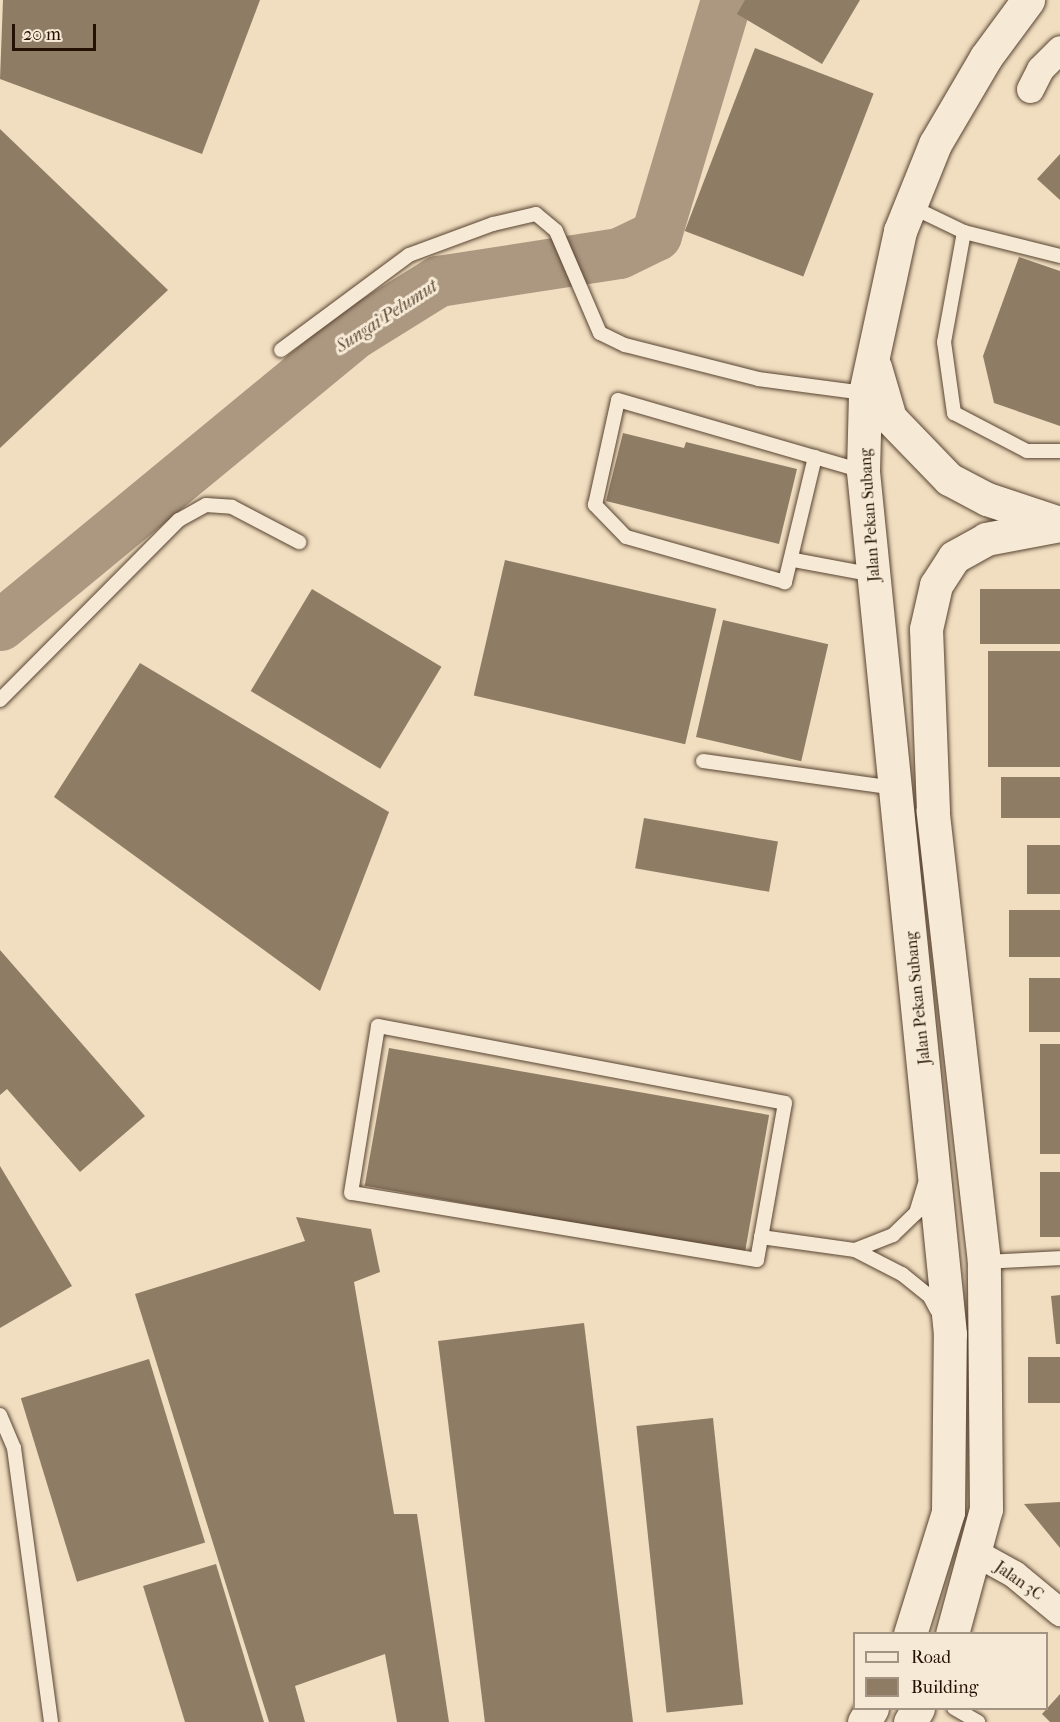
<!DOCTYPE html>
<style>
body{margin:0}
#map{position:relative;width:1060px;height:1722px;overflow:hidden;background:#f1dec0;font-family:"IM FELL French Canon",serif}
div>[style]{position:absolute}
.river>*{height:51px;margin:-25.5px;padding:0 25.5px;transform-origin:25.5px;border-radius:25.5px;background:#ac9880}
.building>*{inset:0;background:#8f7c65;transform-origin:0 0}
.roads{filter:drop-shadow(0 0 2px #584432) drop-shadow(0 0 2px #584432)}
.lane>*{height:14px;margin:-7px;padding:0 7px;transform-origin:7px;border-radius:7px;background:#f6ead6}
.street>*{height:27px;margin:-13.5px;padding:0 13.5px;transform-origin:13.5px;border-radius:13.5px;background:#f6ead6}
.secondary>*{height:33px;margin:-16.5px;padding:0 16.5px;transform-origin:16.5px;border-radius:16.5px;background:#f6ead6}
span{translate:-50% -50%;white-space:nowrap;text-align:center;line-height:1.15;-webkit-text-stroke:6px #f6ead6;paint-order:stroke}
.street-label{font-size:16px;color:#251103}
.water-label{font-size:18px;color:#624e3b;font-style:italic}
.legend{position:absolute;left:853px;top:1632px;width:195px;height:78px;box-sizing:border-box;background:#f6ead6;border:2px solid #a29382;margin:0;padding:8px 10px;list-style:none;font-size:18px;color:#251103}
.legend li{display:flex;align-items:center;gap:12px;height:30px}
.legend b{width:30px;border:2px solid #a29382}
.scale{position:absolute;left:12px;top:24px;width:84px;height:27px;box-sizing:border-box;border:3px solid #251103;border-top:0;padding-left:8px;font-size:18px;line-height:21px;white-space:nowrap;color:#251103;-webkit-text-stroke:4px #f6ead6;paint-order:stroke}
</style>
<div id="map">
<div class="river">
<i style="left:0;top:625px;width:461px;rotate:-39.5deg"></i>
<i style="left:356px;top:332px;width:97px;rotate:-31.9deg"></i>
<i style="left:438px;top:281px;width:183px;rotate:-8.8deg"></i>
<i style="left:619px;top:253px;width:41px;rotate:-25.9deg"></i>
<i style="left:656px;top:235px;width:245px;rotate:-73.4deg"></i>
</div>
<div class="building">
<i style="clip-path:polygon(3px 0,260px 0,202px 154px,0 79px)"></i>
<i style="clip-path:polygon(745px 0,860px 0,822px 64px,737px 14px)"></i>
<i style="left:755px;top:48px;width:127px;height:196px;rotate:21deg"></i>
<i style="clip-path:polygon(0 129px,168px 290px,0 448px)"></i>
<i style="clip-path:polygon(1060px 154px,1060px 200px,1037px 179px)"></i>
<i style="clip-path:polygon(1019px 257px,1060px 271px,1060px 426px,994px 403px,983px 356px)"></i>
<i style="clip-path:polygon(623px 433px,684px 448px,686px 442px,797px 469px,779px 544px,606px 501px)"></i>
<i style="left:505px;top:560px;width:217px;height:139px;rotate:13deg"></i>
<i style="left:312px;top:589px;width:151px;height:119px;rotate:31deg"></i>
<i style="left:980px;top:589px;width:80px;height:55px"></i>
<i style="left:723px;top:620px;width:108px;height:120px;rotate:13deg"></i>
<i style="left:1060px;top:651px;width:116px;height:72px;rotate:90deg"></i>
<i style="clip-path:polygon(140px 663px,389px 812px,320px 991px,54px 797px)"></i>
<i style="left:1001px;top:777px;width:59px;height:41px"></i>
<i style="left:644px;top:818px;width:136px;height:51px;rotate:10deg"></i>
<i style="left:1027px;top:845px;width:33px;height:49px"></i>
<i style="left:1060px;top:910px;width:47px;height:51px;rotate:90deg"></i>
<i style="clip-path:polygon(0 950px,145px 1116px,80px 1172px,7px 1089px,0 1095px)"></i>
<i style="left:1029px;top:978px;width:31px;height:54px"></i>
<i style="left:1040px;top:1044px;width:20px;height:110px"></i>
<i style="left:389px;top:1048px;width:386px;height:140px;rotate:10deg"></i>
<i style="clip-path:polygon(0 1166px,72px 1286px,0 1328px)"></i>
<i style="left:1060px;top:1172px;width:65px;height:20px;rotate:90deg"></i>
<i style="clip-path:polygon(296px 1217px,371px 1229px,380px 1272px,354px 1282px,394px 1514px,417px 1514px,449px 1722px,397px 1722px,385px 1654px,295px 1686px,305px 1722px,269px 1722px,135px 1294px,305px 1241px)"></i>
<i style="clip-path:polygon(1060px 1295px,1060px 1344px,1056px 1344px,1051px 1296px)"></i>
<i style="left:584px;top:1323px;width:402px;height:147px;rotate:83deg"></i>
<i style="left:1060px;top:1357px;width:46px;height:32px;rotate:90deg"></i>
<i style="left:149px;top:1359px;width:192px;height:134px;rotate:73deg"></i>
<i style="left:713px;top:1418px;width:288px;height:77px;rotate:84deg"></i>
<i style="clip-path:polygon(1060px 1502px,1060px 1548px,1024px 1504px)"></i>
<i style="clip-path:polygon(216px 1564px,264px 1722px,185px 1722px,143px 1586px)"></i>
<i style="clip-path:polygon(1060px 1694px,1060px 1722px,1050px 1722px,1042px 1714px)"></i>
</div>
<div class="roads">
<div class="lane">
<i style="left:910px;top:206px;width:60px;rotate:25.7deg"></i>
<i style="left:964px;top:232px;width:99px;rotate:14deg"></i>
<i style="left:964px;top:232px;width:112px;rotate:100.3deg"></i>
<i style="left:944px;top:342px;width:72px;rotate:82deg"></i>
<i style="left:954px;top:413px;width:82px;rotate:27.5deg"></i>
<i style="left:1027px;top:451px;width:33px"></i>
<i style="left:281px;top:350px;width:159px;rotate:-36.6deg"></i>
<i style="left:409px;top:255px;width:90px;rotate:-20.3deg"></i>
<i style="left:493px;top:224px;width:44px;rotate:-13.1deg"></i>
<i style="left:536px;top:214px;width:26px;rotate:40deg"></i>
<i style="left:556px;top:231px;width:111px;rotate:66.7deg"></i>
<i style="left:600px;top:333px;width:28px;rotate:26deg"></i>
<i style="left:625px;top:345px;width:137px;rotate:14.3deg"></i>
<i style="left:758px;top:379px;width:107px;rotate:7.5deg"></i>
<i style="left:815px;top:457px;width:129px;rotate:103.5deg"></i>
<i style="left:785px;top:582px;width:165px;rotate:-164.2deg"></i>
<i style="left:626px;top:537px;width:45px;rotate:-134.1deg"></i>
<i style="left:595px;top:505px;width:107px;rotate:-77.6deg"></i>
<i style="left:618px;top:400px;width:255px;rotate:16.2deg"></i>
<i style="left:794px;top:560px;width:81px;rotate:10.6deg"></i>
<i style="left:0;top:700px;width:254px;rotate:-45.2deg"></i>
<i style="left:179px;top:520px;width:31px;rotate:-29deg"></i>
<i style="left:206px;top:505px;width:26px;rotate:4deg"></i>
<i style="left:232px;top:507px;width:76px;rotate:27.6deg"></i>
<i style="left:703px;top:761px;width:193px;rotate:8deg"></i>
<i style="left:378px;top:1026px;width:414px;rotate:10.7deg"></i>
<i style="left:785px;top:1103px;width:159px;rotate:100.1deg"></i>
<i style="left:757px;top:1260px;width:411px;rotate:-170.6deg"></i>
<i style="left:351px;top:1193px;width:169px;rotate:-80.8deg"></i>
<i style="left:761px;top:1237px;width:95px;rotate:7.9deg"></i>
<i style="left:855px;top:1250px;width:53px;rotate:27.1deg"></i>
<i style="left:902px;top:1274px;width:36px;rotate:39deg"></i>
<i style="left:930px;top:1297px;width:15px;rotate:62deg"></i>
<i style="left:855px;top:1250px;width:41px;rotate:-21.5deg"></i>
<i style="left:893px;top:1235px;width:32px;rotate:-44deg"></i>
<i style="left:916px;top:1213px;width:30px;rotate:-73deg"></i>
<i style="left:984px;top:1262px;width:76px;rotate:-3deg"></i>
<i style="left:0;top:1415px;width:36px;rotate:67deg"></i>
<i style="left:14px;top:1448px;width:276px;rotate:82.3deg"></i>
<i style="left:954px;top:1708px;width:28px;rotate:30deg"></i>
</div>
<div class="street">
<i style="left:1030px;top:89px;width:22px;rotate:-63deg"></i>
<i style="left:1040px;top:69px;width:28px;rotate:-45deg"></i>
<i style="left:976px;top:1553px;width:43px;rotate:28.9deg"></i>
<i style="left:1014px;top:1574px;width:60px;rotate:39.6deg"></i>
</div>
<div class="secondary">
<i style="left:875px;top:367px;width:53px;rotate:73.6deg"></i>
<i style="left:890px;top:418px;width:85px;rotate:46deg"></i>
<i style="left:949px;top:479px;width:43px;rotate:27.8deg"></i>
<i style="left:987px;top:499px;width:76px;rotate:18.4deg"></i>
<i style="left:910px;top:1634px;width:128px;rotate:-72.7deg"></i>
<i style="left:948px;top:1512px;width:178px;rotate:-89.4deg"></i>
<i style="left:950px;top:1334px;width:867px;rotate:-95.76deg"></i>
<i style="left:863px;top:471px;width:78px;rotate:-88.5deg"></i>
<i style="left:865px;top:393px;width:166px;rotate:-77.8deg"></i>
<i style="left:900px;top:231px;width:94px;rotate:-68.1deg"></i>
<i style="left:935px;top:144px;width:101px;rotate:-59.6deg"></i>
<i style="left:986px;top:57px;width:71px;rotate:-53.6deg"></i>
<i style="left:952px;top:1634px;width:130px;rotate:-74.8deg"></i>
<i style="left:986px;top:1509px;width:247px;rotate:-90.5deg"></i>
<i style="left:984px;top:1262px;width:454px;rotate:-96.5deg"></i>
<i style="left:933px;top:811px;width:182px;rotate:-92.2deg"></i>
<i style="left:926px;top:629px;width:45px;rotate:-77.2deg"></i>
<i style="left:936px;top:585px;width:33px;rotate:-57deg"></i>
<i style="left:954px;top:557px;width:37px;rotate:-29deg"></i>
<i style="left:986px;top:539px;width:75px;rotate:-10.7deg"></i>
<i style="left:864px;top:1722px;width:16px;rotate:-60deg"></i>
<i style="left:910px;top:1722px;width:16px;rotate:-60deg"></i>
</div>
</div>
<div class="street-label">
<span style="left:870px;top:515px;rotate:-94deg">Jalan Pekan Subang</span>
<span style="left:918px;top:998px;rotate:-96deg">Jalan Pekan Subang</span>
<span style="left:1019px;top:1581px;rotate:35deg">Jalan 3C</span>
</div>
<div class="water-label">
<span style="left:387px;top:317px;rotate:-33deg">Sungai Pelumut</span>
</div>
<ul class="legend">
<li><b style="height:8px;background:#f6ead6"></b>Road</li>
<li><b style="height:16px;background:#8f7c65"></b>Building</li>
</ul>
<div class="scale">20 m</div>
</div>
